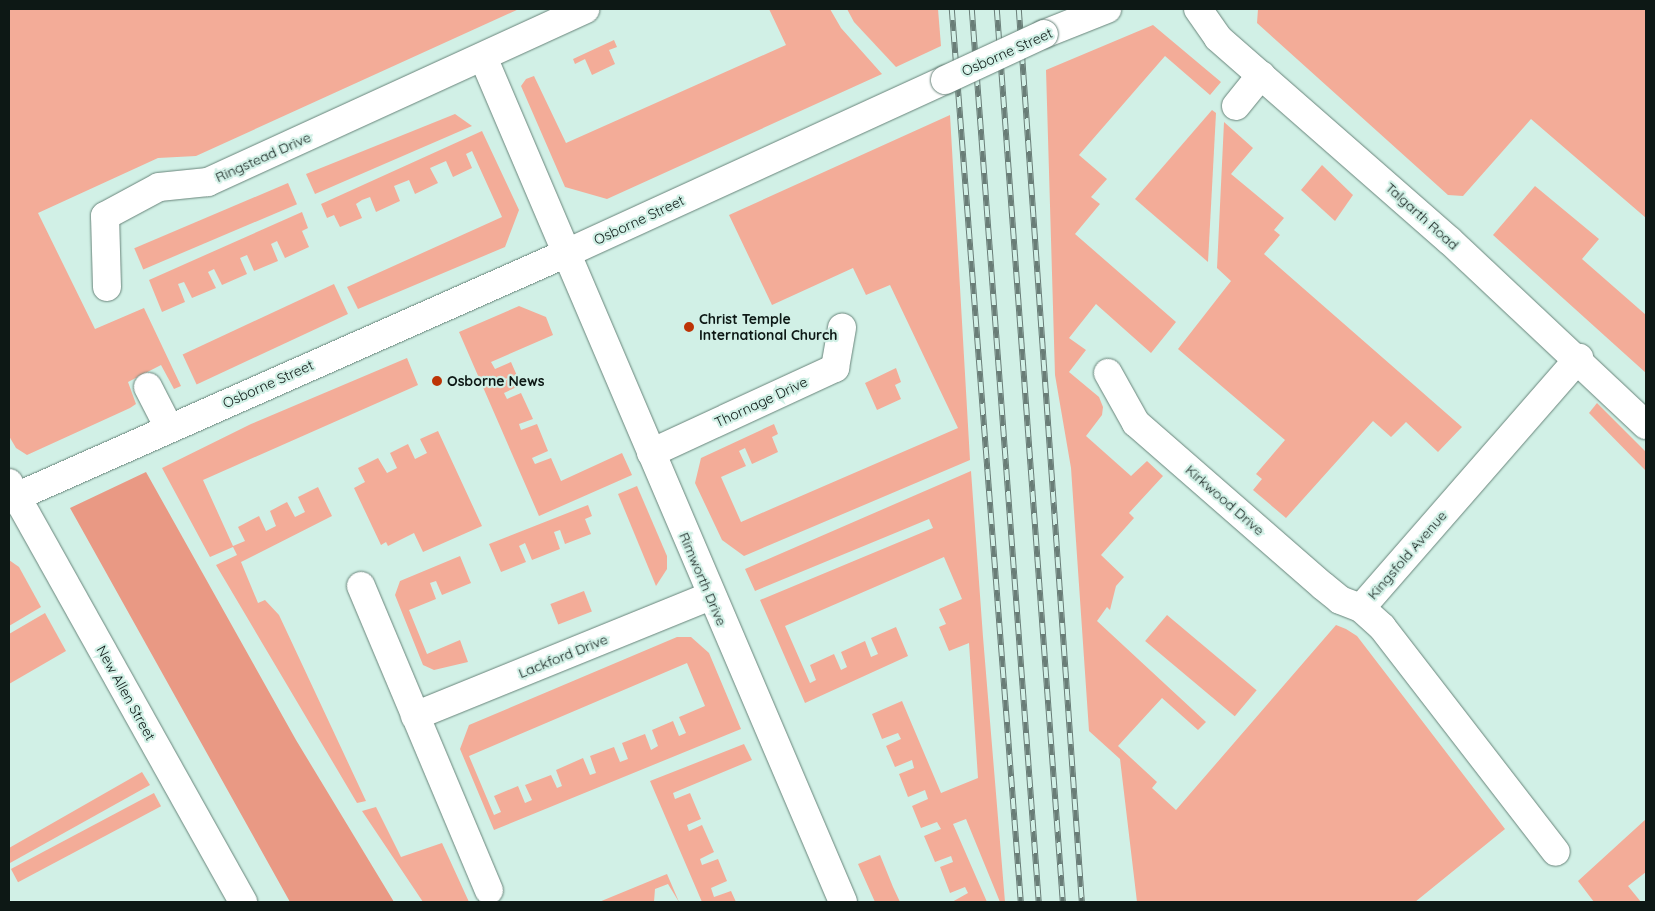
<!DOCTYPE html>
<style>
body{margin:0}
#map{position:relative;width:1655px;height:911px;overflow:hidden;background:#d1f0e6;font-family:Quicksand,sans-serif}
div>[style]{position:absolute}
.green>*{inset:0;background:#f3ac98;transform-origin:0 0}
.forest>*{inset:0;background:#e99984}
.roads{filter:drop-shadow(0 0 1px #68847a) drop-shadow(0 0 1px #68847a)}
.minor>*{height:28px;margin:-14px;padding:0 14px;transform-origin:14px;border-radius:14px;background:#fff}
.rail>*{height:5.5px;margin-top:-2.75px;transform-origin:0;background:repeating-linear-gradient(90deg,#d1f0e6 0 11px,#697d77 0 22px);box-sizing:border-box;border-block:1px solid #697d77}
.bridges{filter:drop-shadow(0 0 1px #68847a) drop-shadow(0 0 1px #68847a)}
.minor-bridge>*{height:28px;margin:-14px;padding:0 14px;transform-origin:14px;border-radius:14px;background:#fff}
.dots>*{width:14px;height:14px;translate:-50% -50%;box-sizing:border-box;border:2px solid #d1f0e6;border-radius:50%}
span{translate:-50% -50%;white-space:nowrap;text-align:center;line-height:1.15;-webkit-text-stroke:4.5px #d1f0e6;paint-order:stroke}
.street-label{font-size:14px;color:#0d1815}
.poi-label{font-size:14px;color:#0d1815;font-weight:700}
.left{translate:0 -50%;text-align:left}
.frame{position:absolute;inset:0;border:10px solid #0d1815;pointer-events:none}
</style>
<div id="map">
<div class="green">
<i style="clip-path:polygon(9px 9px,519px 9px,196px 156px,158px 158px,38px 213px,95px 329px,144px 308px,181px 386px,174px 389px,161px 365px,128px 382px,136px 404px,130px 408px,27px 455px,16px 448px,9px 436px)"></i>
<i style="clip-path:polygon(769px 9px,830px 9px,841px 28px,882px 74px,607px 199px,565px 187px,521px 86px,526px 79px,534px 76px,566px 143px,786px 45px)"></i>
<i style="clip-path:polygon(847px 9px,938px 9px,941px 46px,896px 67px,854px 22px)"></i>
<i style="clip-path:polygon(1258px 9px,1646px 9px,1646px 218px,1531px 119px,1463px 196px,1448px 195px,1257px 23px)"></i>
<i style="clip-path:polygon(1153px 25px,1221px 82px,1210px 95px,1165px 56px,1079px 155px,1107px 179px,1091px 197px,1100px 204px,1075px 234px,1176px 322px,1151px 353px,1096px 304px,1069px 338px,1086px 350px,1069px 372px,1099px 397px,1103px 407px,1102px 415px,1086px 436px,1131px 476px,1147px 461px,1163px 476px,1129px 513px,1134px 518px,1101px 555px,1124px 577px,1116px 586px,1110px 610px,1107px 607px,1097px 621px,1206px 722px,1198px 730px,1162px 698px,1118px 746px,1157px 782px,1152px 788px,1176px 810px,1336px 625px,1346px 629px,1357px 636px,1505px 829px,1415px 902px,1137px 902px,1120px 759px,1089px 731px,1071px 468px,1055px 375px,1046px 70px)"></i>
<i style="clip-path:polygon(614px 40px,617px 47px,609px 50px,615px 64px,592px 75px,585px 59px,575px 64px,573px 59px)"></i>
<i style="clip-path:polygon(1212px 110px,1216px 113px,1208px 262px,1135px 199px)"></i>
<i style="clip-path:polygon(455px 114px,472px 126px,315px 194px,306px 174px)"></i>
<i style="clip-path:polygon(950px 115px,970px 460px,744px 556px,722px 540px,695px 483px,701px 458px,774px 424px,778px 434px,772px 437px,778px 452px,752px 464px,745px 448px,739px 451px,746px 466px,721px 477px,741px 522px,958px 428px,890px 285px,866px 295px,853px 268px,772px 305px,729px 215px)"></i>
<i style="clip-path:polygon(1224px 122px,1253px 148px,1231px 174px,1284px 218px,1274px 230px,1280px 235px,1264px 254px,1462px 427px,1438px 452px,1406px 422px,1391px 437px,1373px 421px,1286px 518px,1253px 490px,1262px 479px,1256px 474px,1285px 440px,1178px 349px,1231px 281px,1217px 268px)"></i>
<i style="clip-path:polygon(482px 131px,519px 210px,505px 247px,358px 309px,347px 287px,502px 217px,472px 151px,466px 154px,472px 168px,453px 177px,446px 161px,430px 168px,438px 183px,415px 194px,409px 180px,394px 186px,400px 201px,376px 212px,370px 197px,362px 200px,356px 204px,362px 218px,340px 227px,334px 215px,327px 218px,321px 204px)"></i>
<i style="clip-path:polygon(1322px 165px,1353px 195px,1335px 221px,1301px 190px)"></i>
<i style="left:288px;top:183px;width:23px;height:167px;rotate:67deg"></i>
<i style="clip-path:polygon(1535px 186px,1599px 239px,1582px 259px,1646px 315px,1646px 373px,1493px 235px)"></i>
<i style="clip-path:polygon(302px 212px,308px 228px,302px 231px,309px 247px,285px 258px,277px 241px,271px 244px,278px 261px,254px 271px,247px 255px,240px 258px,247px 274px,222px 285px,214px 269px,208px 272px,216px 288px,192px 298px,184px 282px,178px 284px,185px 302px,162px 312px,149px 280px)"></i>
<i style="left:334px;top:284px;width:33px;height:167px;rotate:65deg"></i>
<i style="clip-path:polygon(519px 306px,546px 317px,553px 335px,491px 362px,495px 369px,511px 362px,521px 385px,504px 393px,507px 399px,521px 393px,533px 419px,519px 424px,521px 430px,537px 424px,548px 451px,532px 458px,535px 464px,551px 458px,561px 481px,622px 453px,632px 475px,539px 516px,459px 332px)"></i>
<i style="clip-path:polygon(407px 358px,418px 385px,203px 480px,233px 546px,245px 541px,238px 527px,259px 516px,266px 531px,276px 526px,270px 511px,287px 502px,295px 517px,305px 512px,298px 497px,318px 487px,332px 516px,241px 562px,258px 603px,265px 600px,279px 615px,366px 801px,357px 803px,216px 565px,237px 555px,233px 547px,210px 557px,162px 468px,251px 424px)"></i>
<i style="clip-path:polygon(896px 368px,901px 382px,895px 385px,901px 399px,877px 410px,865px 383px)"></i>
<i style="clip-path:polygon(1597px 403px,1646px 452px,1646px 471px,1589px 413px)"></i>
<i style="clip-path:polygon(438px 431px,482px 526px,423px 552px,414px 533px,388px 546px,386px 542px,381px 545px,354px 488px,365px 482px,358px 468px,378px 458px,387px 473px,397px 468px,390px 453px,408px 444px,415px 459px,427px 453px,420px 439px)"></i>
<i style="clip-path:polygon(971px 471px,983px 637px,1005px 902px,1000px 902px,966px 819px,953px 824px,987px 902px,952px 902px,968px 893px,965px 887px,950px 893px,940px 867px,953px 862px,951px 856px,935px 862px,924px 836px,941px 829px,937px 822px,921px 828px,912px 806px,928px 799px,925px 790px,908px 797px,899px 774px,914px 768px,912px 760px,895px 767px,886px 746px,901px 739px,898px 733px,882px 739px,872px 714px,902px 701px,941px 793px,978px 778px,969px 643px,949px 651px,939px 627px,946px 624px,939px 609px,962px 599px,944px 557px,785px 626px,810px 683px,816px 680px,810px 665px,834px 654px,841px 670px,847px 667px,841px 652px,865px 641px,871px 657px,878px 654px,871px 638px,896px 627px,908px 656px,805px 703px,760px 600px,933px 528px,929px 519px,755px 591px,745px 569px)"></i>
<i style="clip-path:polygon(637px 486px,667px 556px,667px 569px,656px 586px,618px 494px)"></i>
<i style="clip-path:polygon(588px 505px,592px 516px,585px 519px,591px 534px,565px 544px,560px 530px,554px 532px,560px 549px,532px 560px,525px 543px,519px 546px,526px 562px,501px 572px,489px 544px)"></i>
<i style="clip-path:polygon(460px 556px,471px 583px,442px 595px,436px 581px,430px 583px,436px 599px,409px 610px,427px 654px,460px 640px,468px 662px,434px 670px,423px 665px,395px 595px,400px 581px)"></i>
<i style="clip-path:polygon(9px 560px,19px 567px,41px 607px,9px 626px)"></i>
<i style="left:584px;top:591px;width:22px;height:36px;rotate:69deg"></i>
<i style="clip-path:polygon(45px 613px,66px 651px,9px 684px,9px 634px)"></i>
<i style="left:1167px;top:615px;width:117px;height:34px;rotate:40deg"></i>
<i style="clip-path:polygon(evenodd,677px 637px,691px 637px,709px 653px,741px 729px,494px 830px,460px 749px,469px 725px,677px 637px,687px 663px,705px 706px,679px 717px,686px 733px,679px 736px,673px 721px,652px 730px,658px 746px,651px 750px,645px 734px,622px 743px,628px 759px,620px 762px,614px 747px,590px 756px,596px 773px,590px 775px,583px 758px,556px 770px,562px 786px,557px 788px,551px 775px,525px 785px,532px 800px,525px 803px,518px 786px,494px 796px,501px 812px,494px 815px,469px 756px,687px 663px)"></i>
<i style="clip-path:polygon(744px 744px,752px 760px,673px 793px,675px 799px,690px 793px,701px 819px,687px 825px,689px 831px,702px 825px,714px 852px,700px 859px,702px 865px,718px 859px,727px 881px,711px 888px,714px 897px,731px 891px,736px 902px,702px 902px,650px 781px)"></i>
<i style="clip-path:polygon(142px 772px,150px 785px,10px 863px,9px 848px)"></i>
<i style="left:154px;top:793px;width:15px;height:162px;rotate:62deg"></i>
<i style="clip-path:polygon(376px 807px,401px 857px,442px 843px,469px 902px,423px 902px,362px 811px)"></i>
<i style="clip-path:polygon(1646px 819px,1646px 872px,1628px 886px,1641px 902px,1594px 902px,1578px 881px)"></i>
<i style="clip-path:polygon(880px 855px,893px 887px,900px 902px,875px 902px,858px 864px)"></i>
<i style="clip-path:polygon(667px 874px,679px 902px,668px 884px,655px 889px,654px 902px,599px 902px)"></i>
</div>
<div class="forest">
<i style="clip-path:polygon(146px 472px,296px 740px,394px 902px,290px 902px,70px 508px)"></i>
</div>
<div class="roads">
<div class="minor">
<i style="left:1198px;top:9px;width:35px;rotate:55deg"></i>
<i style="left:1218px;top:38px;width:308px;rotate:41.2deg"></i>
<i style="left:1450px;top:241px;width:269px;rotate:43.2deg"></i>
<i style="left:1044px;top:34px;width:68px;rotate:-21.6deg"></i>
<i style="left:483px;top:57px;width:918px;rotate:66.92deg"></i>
<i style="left:1236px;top:106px;width:40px;rotate:-51deg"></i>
<i style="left:107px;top:287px;width:71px;rotate:-91.6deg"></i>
<i style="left:105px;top:216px;width:61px;rotate:-28.2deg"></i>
<i style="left:159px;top:187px;width:49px;rotate:-5.8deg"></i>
<i style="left:208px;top:182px;width:415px;rotate:-24.6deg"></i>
<i style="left:1108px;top:373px;width:57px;rotate:60.8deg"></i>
<i style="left:1136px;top:423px;width:248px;rotate:41.1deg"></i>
<i style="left:1323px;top:586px;width:22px;rotate:39deg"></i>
<i style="left:1340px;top:600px;width:22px;rotate:21deg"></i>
<i style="left:1361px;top:608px;width:28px;rotate:42deg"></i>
<i style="left:1382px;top:627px;width:284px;rotate:52.3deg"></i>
<i style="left:148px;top:387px;width:46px;rotate:62.9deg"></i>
<i style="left:651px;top:453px;width:203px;rotate:-24.8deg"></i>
<i style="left:835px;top:368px;width:41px;rotate:-80.1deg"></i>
<i style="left:9px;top:483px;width:480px;rotate:60.8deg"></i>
<i style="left:9px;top:500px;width:610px;rotate:-23.88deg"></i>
<i style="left:567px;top:253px;width:416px;rotate:-24.6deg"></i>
<i style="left:361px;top:586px;width:330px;rotate:67.2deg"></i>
<i style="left:1361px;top:608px;width:332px;rotate:-48.9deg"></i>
<i style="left:415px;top:716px;width:318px;rotate:-22.1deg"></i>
</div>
</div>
<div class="rail">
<i style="left:952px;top:9px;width:896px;rotate:85.58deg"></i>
<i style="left:972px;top:9px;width:896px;rotate:85.71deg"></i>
<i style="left:997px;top:9px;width:895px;rotate:85.77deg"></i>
<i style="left:1019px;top:9px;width:895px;rotate:85.96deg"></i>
</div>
<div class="bridges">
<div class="minor-bridge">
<i style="left:945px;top:80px;width:109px;rotate:-24.9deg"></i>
</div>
</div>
<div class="dots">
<i style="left:689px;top:327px;background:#bd3406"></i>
<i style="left:437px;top:381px;background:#bd3406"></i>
</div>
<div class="street-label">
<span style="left:1007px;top:52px;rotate:-24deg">Osborne Street</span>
<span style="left:263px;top:157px;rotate:-24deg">Ringstead Drive</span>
<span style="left:1422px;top:216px;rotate:42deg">Talgarth Road</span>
<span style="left:639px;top:220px;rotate:-25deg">Osborne Street</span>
<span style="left:268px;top:384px;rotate:-24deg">Osborne Street</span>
<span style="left:761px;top:402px;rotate:-25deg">Thornage Drive</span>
<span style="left:1225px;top:500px;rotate:41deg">Kirkwood Drive</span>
<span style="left:1407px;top:555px;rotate:-49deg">Kingsfold Avenue</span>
<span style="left:703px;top:579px;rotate:67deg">Rimworth Drive</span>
<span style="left:563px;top:656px;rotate:-22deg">Lackford Drive</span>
<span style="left:126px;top:693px;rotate:61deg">New Allen Street</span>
</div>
<div class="poi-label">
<span class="left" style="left:699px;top:327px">Christ Temple<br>International Church</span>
<span class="left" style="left:447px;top:381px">Osborne News</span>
</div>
<div class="frame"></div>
</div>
